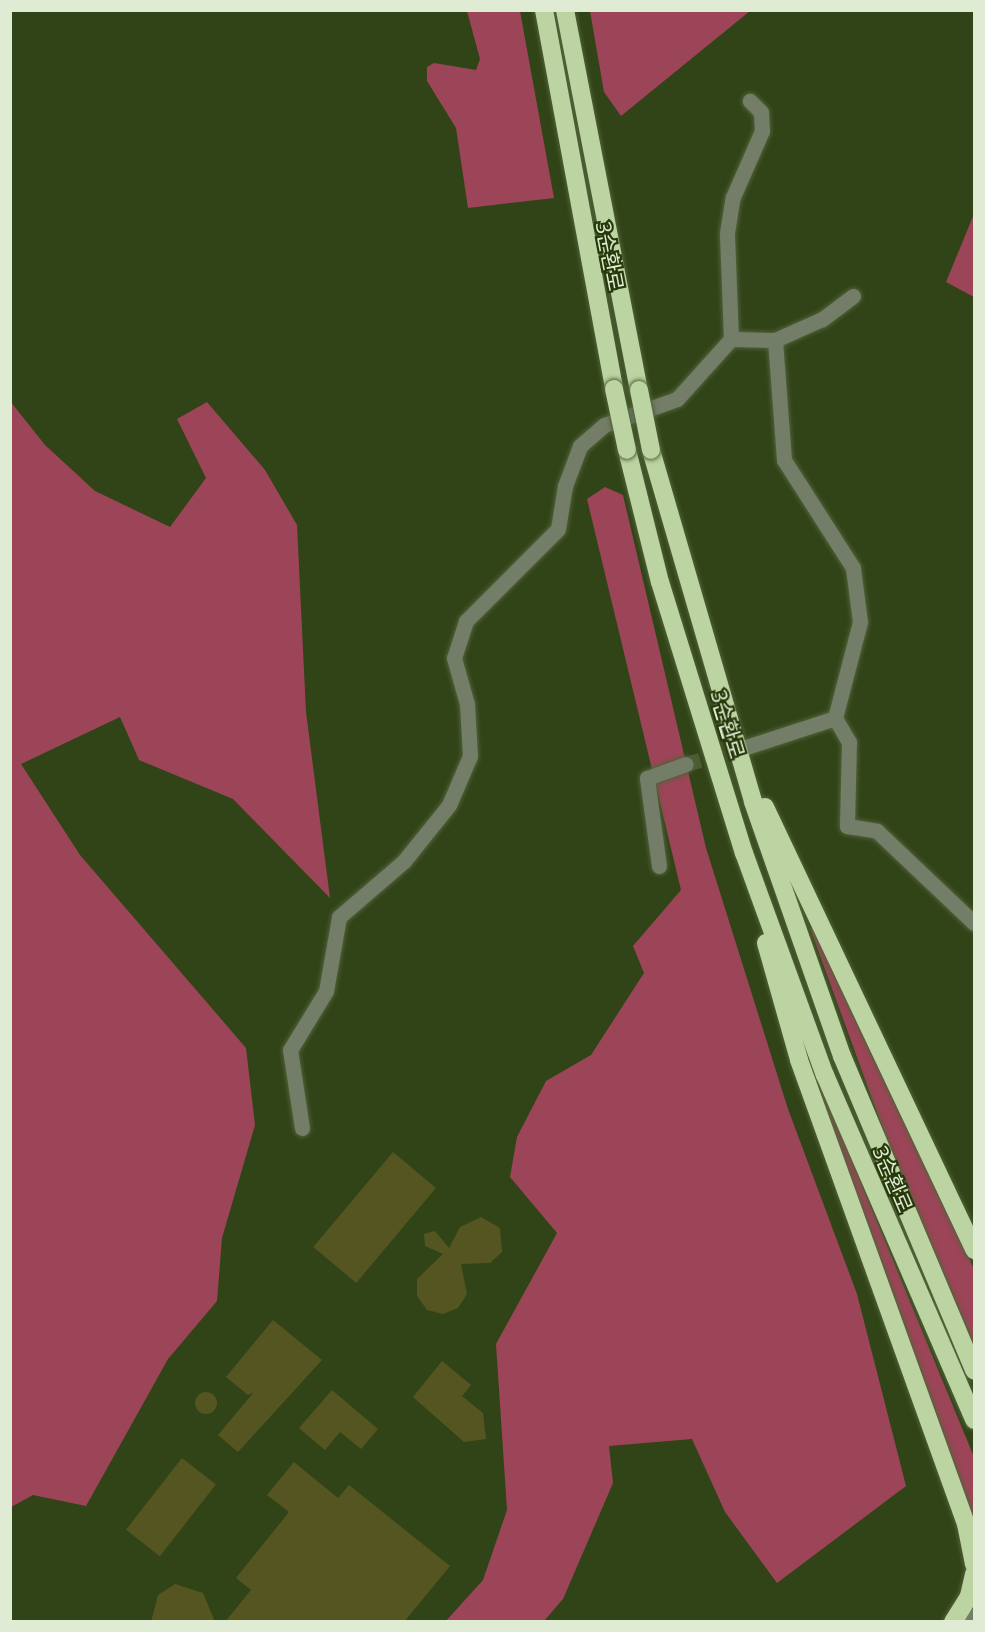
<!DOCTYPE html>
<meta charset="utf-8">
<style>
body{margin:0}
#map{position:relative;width:985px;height:1632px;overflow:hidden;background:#314417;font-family:"Open Sans","Noto Sans KR",sans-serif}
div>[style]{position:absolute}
.green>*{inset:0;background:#9c4558}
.building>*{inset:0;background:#555521;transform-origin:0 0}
.round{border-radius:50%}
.minor-tunnel>*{height:15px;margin-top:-7.5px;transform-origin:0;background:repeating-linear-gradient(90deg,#4b5d33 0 15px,transparent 0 23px)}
.roads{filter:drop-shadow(0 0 2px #506239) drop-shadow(0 0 2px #506239)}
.minor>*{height:15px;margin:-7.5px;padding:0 7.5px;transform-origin:7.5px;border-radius:7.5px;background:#737d68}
.highway>*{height:18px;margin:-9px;padding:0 9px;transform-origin:9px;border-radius:9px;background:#bcd4a1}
.bridges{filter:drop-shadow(0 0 2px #506239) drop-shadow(0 0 2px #506239)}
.highway-bridge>*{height:18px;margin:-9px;padding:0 9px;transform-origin:9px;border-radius:9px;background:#bcd4a1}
span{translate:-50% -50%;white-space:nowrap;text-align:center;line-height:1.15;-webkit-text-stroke:4.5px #27390b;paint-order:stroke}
.street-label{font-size:21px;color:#dfecd3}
.frame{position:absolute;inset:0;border:12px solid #dfecd3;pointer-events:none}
</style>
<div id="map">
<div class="green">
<i style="clip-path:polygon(467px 11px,520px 11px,554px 198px,468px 208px,456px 128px,427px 81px,427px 67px,434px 63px,476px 70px,480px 59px)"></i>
<i style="clip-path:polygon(590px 11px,590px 10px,750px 11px,621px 116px,604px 92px)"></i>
<i style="clip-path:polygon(974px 214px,974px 297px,946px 282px)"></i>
<i style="clip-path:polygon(10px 401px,45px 445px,95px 491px,170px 527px,206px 478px,177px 419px,207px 402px,265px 470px,297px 525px,306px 712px,330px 898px,233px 799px,139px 760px,120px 717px,21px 764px,80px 855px,246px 1048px,255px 1125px,222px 1238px,217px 1301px,168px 1359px,86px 1506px,33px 1495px,11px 1507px)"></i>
<i style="clip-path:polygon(605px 487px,623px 495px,706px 848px,788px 1109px,857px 1294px,906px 1486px,777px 1583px,725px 1512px,692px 1439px,609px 1446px,613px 1483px,563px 1599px,544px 1621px,445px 1622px,483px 1580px,507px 1510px,496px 1344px,557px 1233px,510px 1177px,517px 1137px,546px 1081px,591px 1055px,644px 973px,633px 946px,681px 890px,587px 499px)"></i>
<i style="clip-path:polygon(815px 925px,974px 1269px,974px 1351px,899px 1173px,810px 928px)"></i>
<i style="clip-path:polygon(779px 983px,974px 1457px,974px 1522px)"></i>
</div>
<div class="building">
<i style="left:393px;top:1152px;width:56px;height:124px;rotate:40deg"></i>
<i style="clip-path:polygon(481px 1217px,500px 1228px,502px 1252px,490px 1263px,461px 1264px,467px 1294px,458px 1308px,443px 1314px,427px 1310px,417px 1296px,417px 1279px,443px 1254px,425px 1246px,424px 1234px,435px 1231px,449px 1248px,460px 1227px)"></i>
<i style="clip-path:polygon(273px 1320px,322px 1360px,238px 1452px,218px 1435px,254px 1392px,248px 1395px,226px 1377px)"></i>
<i style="clip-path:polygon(442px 1361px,471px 1385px,462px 1396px,483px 1413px,486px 1439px,464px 1442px,413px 1397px)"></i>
<i style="clip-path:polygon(332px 1390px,378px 1429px,361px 1449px,340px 1432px,325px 1450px,299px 1428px)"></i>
<i class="round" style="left:195px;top:1392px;width:22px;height:22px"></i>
<i style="left:182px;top:1458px;width:43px;height:91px;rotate:38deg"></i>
<i style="clip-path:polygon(294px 1462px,338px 1498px,349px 1485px,450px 1566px,404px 1622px,225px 1622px,251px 1590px,236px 1578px,289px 1512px,267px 1495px)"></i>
<i style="clip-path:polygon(175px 1584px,203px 1593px,215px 1622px,151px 1622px,158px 1595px)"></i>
</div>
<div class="minor-tunnel">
<i style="left:686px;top:764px;width:62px;rotate:-15.8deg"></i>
</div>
<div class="roads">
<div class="minor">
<i style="left:853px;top:296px;width:39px;rotate:143deg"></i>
<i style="left:822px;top:319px;width:51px;rotate:155.9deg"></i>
<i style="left:775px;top:340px;width:120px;rotate:85.7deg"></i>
<i style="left:784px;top:460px;width:128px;rotate:57.4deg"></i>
<i style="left:853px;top:568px;width:54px;rotate:82.6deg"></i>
<i style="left:860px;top:622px;width:99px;rotate:104.6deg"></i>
<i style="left:835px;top:718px;width:28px;rotate:60deg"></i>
<i style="left:849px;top:742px;width:84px;rotate:91.4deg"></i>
<i style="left:847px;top:826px;width:30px;rotate:9deg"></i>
<i style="left:877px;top:831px;width:134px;rotate:43.5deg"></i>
<i style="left:731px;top:339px;width:44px;rotate:1.3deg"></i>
<i style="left:746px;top:747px;width:94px;rotate:-18deg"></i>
<i style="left:659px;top:866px;width:89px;rotate:-97.8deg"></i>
<i style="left:647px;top:778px;width:41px;rotate:-19.7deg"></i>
<i style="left:302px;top:1128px;width:79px;rotate:-98.7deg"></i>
<i style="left:290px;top:1050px;width:69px;rotate:-58.6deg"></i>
<i style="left:326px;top:991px;width:75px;rotate:-80deg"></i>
<i style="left:339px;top:917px;width:86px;rotate:-40.7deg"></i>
<i style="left:404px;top:861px;width:72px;rotate:-51.2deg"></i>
<i style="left:449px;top:805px;width:53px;rotate:-66.8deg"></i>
<i style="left:470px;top:756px;width:52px;rotate:-93.3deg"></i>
<i style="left:467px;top:704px;width:48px;rotate:-105.8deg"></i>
<i style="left:454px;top:658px;width:39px;rotate:-72deg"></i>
<i style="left:466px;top:621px;width:130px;rotate:-45deg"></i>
<i style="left:558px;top:529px;width:44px;rotate:-80.8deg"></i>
<i style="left:565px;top:486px;width:43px;rotate:-69.4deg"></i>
<i style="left:580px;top:446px;width:32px;rotate:-41deg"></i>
<i style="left:604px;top:425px;width:77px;rotate:-19.6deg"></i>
<i style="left:677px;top:399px;width:81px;rotate:-48deg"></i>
<i style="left:731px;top:339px;width:106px;rotate:-92.2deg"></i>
<i style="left:727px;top:233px;width:36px;rotate:-81deg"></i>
<i style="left:733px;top:197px;width:72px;rotate:-66.3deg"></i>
<i style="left:762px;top:131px;width:19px;rotate:-93deg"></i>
<i style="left:761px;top:112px;width:16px;rotate:-135deg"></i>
<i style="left:969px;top:1622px;width:8px;rotate:-50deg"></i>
</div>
<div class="highway">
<i style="left:544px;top:10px;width:385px;rotate:79.5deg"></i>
<i style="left:565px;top:10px;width:387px;rotate:79deg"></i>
<i style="left:627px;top:450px;width:136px;rotate:76deg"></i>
<i style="left:660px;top:582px;width:284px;rotate:72.8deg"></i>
<i style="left:744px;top:853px;width:236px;rotate:70deg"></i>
<i style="left:825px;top:1075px;width:376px;rotate:66.6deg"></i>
<i style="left:651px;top:450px;width:366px;rotate:73.8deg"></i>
<i style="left:753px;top:802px;width:269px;rotate:70.7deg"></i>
<i style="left:842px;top:1056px;width:341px;rotate:67.2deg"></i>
<i style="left:765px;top:807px;width:490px;rotate:64.7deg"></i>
<i style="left:766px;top:943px;width:122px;rotate:74.2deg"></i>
<i style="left:799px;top:1060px;width:493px;rotate:70.2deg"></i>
<i style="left:966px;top:1524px;width:41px;rotate:78.7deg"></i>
<i style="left:953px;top:1622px;width:31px;rotate:-58deg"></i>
<i style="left:969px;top:1596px;width:23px;rotate:-77deg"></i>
</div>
</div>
<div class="bridges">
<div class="highway-bridge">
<i style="left:614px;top:389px;width:62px;rotate:78deg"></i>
<i style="left:639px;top:390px;width:61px;rotate:78.7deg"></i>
</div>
</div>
<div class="street-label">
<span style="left:610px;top:256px;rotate:79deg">3순환로</span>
<span style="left:728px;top:724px;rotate:73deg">3순환로</span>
<span style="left:893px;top:1179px;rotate:67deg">3순환로</span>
</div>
<div class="frame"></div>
</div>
